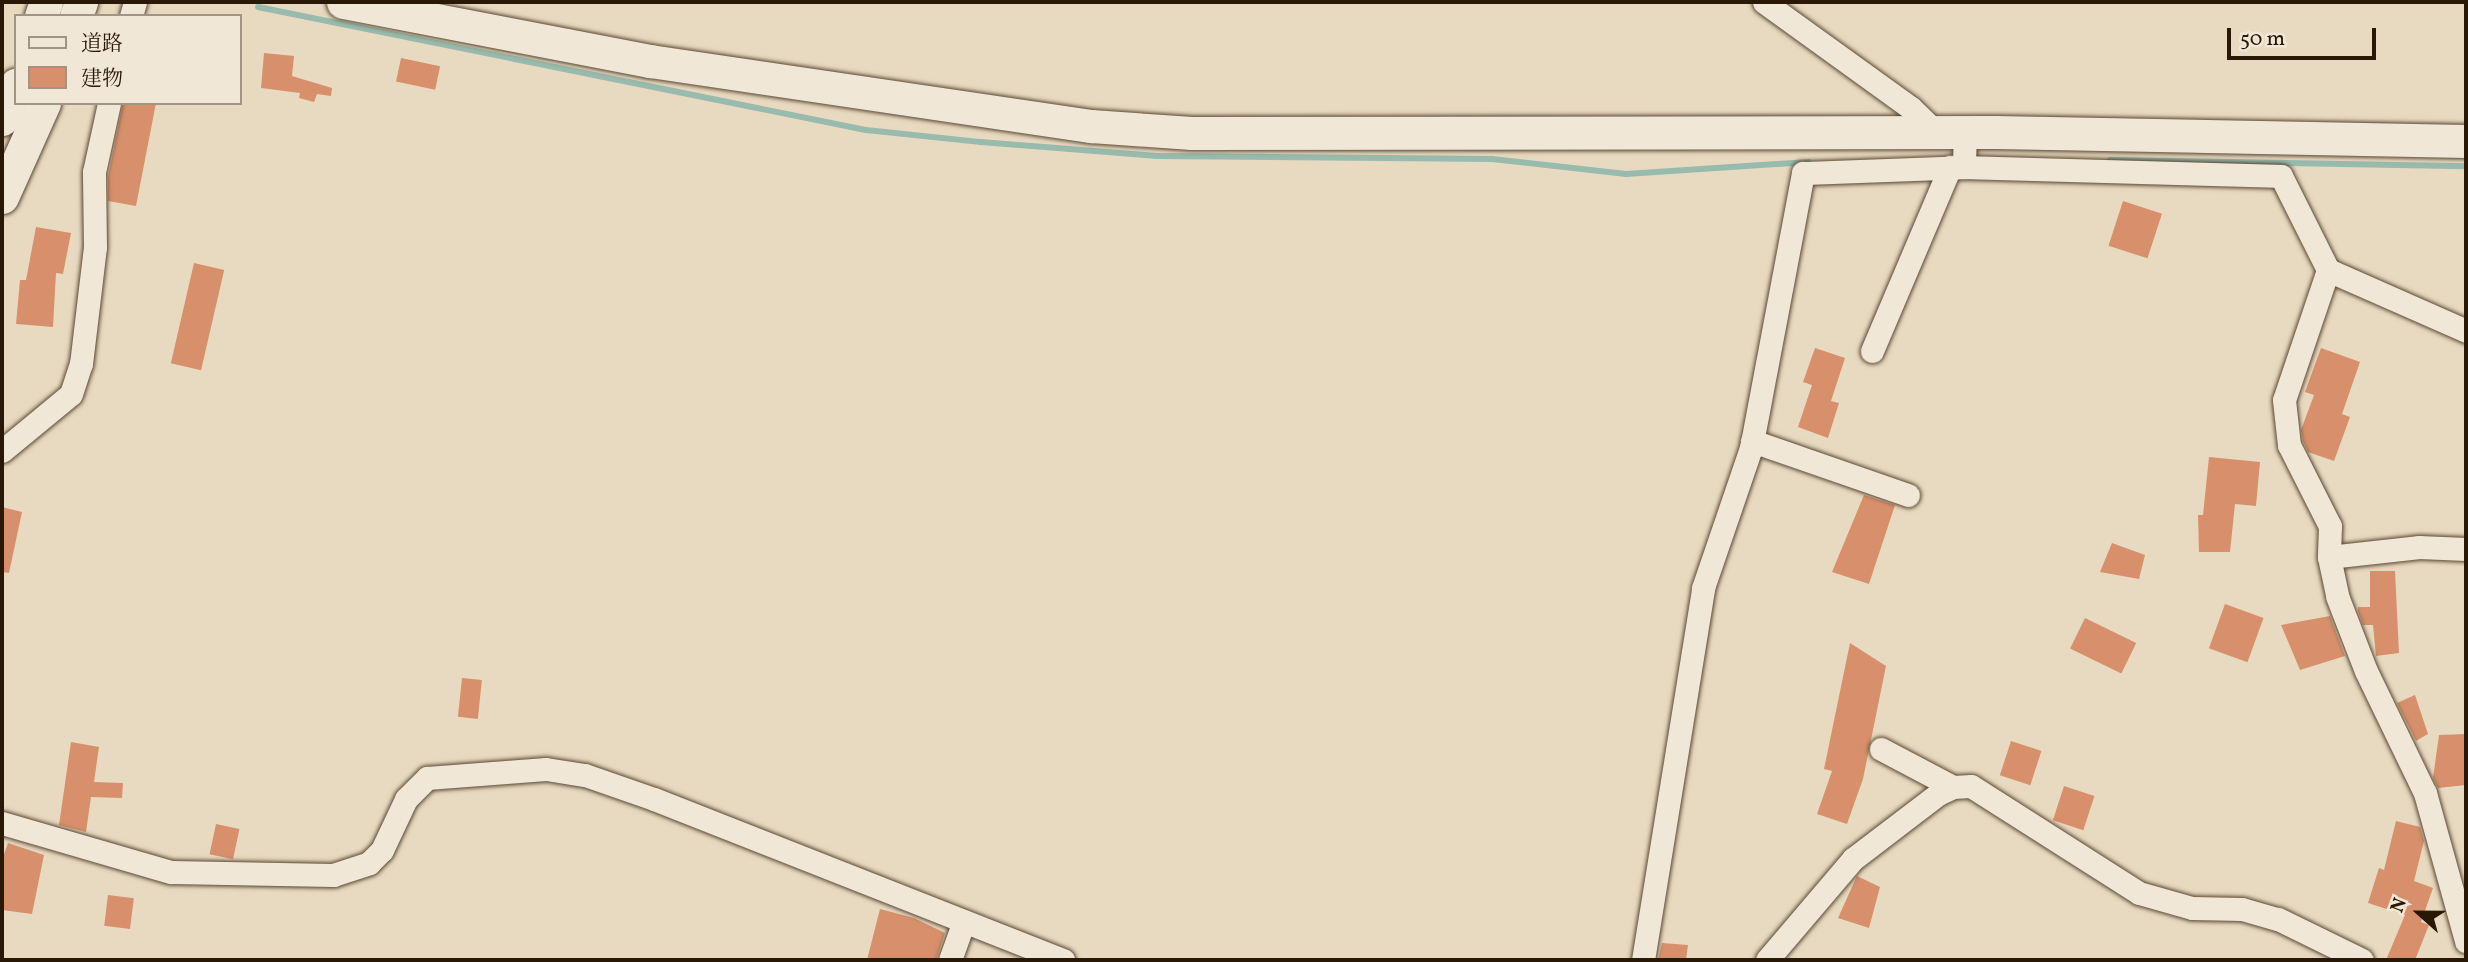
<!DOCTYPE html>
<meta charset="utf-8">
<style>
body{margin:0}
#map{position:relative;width:2468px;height:962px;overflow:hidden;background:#e8dac0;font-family:Vollkorn,"Noto Serif JP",serif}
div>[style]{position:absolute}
.stream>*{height:6px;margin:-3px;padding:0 3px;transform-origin:3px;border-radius:3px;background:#98bbad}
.building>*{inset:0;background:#d7906b;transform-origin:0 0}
.roads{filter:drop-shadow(0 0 2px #5a4834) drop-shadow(0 0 2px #5a4834)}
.street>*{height:23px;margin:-11.5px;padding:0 11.5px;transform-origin:11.5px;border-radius:11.5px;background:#f0e7d6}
.secondary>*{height:33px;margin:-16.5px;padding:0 16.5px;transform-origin:16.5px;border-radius:16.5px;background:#f0e7d6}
span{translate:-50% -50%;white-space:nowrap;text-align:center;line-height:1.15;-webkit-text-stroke:7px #f0e7d6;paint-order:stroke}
.frame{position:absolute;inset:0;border:4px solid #2a1806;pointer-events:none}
.legend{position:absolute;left:14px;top:14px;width:228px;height:91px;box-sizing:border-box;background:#f0e7d6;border:2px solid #a19483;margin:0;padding:9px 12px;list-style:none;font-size:21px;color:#2a1806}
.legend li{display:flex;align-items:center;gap:14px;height:35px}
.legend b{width:35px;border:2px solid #a19483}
.north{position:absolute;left:2384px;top:878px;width:70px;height:70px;-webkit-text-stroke:5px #f0e7d6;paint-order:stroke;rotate:291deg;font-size:19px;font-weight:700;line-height:28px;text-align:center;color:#2a1806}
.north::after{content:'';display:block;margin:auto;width:24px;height:32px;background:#2a1806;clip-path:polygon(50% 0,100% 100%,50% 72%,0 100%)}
.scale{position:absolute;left:2227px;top:28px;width:149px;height:32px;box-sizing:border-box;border:4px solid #2a1806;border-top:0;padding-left:9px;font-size:21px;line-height:24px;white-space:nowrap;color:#2a1806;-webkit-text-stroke:5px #f0e7d6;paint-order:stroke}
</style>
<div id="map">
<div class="stream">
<i style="left:258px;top:7px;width:620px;rotate:11.44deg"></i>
<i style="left:866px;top:130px;width:116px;rotate:6deg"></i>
<i style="left:981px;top:142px;width:177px;rotate:4.5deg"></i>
<i style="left:1157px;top:156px;width:335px;rotate:0.5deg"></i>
<i style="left:1492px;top:159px;width:135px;rotate:6.4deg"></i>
<i style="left:1626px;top:174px;width:183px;rotate:-3.8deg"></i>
<i style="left:2110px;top:160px;width:356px;rotate:1deg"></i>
</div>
<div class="building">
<i style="clip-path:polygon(264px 53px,294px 56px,292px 76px,332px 88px,331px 96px,317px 94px,314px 102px,299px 98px,300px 93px,261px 88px)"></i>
<i style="left:401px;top:58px;width:40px;height:24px;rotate:12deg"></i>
<i style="clip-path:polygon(123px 103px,156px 103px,136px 206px,108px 201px,108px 177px)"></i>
<i style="left:2123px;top:201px;width:41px;height:47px;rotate:18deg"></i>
<i style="clip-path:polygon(36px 227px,71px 233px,63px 274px,56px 273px,53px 327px,16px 324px,20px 280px,26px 280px)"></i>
<i style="left:194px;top:263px;width:31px;height:103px;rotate:13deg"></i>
<i style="clip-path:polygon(1815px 348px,1845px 358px,1831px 401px,1839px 403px,1828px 438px,1798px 427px,1812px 385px,1803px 382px)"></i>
<i style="clip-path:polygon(2321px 348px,2360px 362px,2342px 414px,2350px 417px,2334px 461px,2308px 452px,2303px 441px,2301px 430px,2314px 395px,2305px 392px)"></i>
<i style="clip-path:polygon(2209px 457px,2260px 462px,2256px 506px,2235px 504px,2230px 552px,2199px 552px,2198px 515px,2203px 515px)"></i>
<i style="clip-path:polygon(1864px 495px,1895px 505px,1869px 584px,1832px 572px)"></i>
<i style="clip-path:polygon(2px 507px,22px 512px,9px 573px,2px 572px)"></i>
<i style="clip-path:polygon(2112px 543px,2145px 555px,2139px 579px,2100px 572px)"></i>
<i style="clip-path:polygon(2370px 571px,2395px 571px,2399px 653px,2376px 656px,2373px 625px,2363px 625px,2358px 611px,2358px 607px,2370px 607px)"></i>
<i style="left:2225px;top:604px;width:41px;height:47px;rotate:20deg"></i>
<i style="clip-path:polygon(2330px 616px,2345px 656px,2300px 670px,2281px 625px)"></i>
<i style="left:2085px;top:618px;width:57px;height:34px;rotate:26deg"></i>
<i style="clip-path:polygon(1850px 643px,1886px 666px,1863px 779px,1847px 824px,1817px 814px,1832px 771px,1824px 769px)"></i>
<i style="left:462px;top:678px;width:20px;height:39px;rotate:6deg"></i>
<i style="clip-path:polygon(2415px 695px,2428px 734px,2416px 741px,2397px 703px)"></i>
<i style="clip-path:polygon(2466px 734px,2466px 785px,2438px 788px,2433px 778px,2439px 735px)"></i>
<i style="left:2011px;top:741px;width:32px;height:36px;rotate:18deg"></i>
<i style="clip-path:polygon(71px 742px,99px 747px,94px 782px,123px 783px,122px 798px,91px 797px,86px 832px,59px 825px)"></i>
<i style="left:2064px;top:786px;width:32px;height:36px;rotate:18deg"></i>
<i style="clip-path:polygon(2396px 821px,2420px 827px,2424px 841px,2414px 881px,2433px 888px,2421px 922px,2429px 925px,2415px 960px,2386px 960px,2405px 915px,2368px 903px,2379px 868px,2384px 870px)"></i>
<i style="left:216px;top:824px;width:24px;height:31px;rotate:12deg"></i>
<i style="clip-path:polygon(8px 843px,44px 855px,32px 914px,2px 910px,2px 860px)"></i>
<i style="clip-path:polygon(1857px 876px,1880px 887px,1869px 928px,1838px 918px)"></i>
<i style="left:108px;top:895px;width:26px;height:31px;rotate:7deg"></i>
<i style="clip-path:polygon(880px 909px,914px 918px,945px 933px,936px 960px,867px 960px)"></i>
<i style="clip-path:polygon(1662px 943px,1688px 945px,1686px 960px,1658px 960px)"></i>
</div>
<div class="roads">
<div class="street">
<i style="left:1764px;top:2px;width:181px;rotate:35.8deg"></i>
<i style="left:1911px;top:108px;width:36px;rotate:44deg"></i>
<i style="left:131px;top:16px;width:15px;rotate:-74deg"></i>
<i style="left:1965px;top:133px;width:34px;rotate:92deg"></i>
<i style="left:1964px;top:167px;width:317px;rotate:1.6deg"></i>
<i style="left:2281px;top:176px;width:105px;rotate:63.4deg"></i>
<i style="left:2328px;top:270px;width:137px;rotate:108.7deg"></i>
<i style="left:2284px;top:400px;width:45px;rotate:83.7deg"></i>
<i style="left:2289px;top:445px;width:91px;rotate:63.2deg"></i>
<i style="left:2330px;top:526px;width:31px;rotate:92deg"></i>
<i style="left:2329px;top:557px;width:40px;rotate:78deg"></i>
<i style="left:2337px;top:596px;width:80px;rotate:68.9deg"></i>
<i style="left:2366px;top:671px;width:136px;rotate:64.2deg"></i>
<i style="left:2425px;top:793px;width:154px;rotate:74.5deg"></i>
<i style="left:2328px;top:270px;width:151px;rotate:23.8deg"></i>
<i style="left:1872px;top:351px;width:200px;rotate:-67deg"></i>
<i style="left:1752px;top:441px;width:165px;rotate:19.1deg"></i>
<i style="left:2px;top:451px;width:89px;rotate:-39.6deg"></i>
<i style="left:71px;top:394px;width:32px;rotate:-72deg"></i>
<i style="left:81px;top:364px;width:118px;rotate:-83.2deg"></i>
<i style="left:95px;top:247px;width:75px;rotate:-90.8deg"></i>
<i style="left:94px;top:172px;width:71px;rotate:-77.7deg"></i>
<i style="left:2329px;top:557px;width:91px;rotate:-6.3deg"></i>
<i style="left:2419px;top:547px;width:47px;rotate:2.4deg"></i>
<i style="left:1881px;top:749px;width:81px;rotate:27.8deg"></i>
<i style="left:2px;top:823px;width:176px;rotate:16.2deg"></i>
<i style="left:171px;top:872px;width:162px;rotate:1.1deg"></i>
<i style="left:333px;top:875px;width:38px;rotate:-18deg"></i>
<i style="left:369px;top:863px;width:18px;rotate:-45deg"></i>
<i style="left:382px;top:850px;width:56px;rotate:-64.8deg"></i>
<i style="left:406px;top:799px;width:30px;rotate:-45deg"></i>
<i style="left:427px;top:778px;width:119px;rotate:-4.3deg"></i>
<i style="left:546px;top:769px;width:39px;rotate:9deg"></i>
<i style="left:585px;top:775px;width:73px;rotate:19.2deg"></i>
<i style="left:654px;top:799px;width:440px;rotate:21.5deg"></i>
<i style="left:950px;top:960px;width:41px;rotate:-70.3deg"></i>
<i style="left:1643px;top:960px;width:377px;rotate:-80.8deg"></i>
<i style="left:1703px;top:588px;width:148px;rotate:-71.1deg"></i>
<i style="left:1751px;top:448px;width:280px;rotate:-79.3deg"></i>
<i style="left:1803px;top:173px;width:161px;rotate:-2.1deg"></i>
<i style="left:1767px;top:960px;width:133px;rotate:-49.6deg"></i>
<i style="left:1853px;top:859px;width:107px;rotate:-37.4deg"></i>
<i style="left:1938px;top:794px;width:17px;rotate:-25deg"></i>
<i style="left:1953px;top:787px;width:18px;rotate:-3deg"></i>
<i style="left:1971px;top:786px;width:199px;rotate:32.5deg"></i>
<i style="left:2139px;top:893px;width:55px;rotate:15.8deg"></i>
<i style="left:2192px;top:908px;width:50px;rotate:1.1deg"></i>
<i style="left:2242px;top:909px;width:37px;rotate:16deg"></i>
<i style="left:2278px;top:919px;width:93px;rotate:26deg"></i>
</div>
<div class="secondary">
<i style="left:343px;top:2px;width:313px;rotate:10.9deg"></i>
<i style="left:650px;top:61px;width:446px;rotate:8.4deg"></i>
<i style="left:1091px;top:126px;width:101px;rotate:4deg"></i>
<i style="left:1192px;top:133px;width:803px;rotate:-0.07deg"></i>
<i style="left:1995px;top:132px;width:471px;rotate:1.1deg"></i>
<i style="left:41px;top:16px;width:15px;rotate:-70deg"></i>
<i style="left:76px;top:16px;width:15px;rotate:-70deg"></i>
<i style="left:2px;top:119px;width:37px;rotate:-68deg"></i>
<i style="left:2px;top:197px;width:103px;rotate:-65.9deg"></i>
</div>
</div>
<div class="frame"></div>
<ul class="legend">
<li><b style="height:9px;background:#f0e7d6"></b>道路</li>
<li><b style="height:19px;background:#d7906b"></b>建物</li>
</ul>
<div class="north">N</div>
<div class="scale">50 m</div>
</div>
